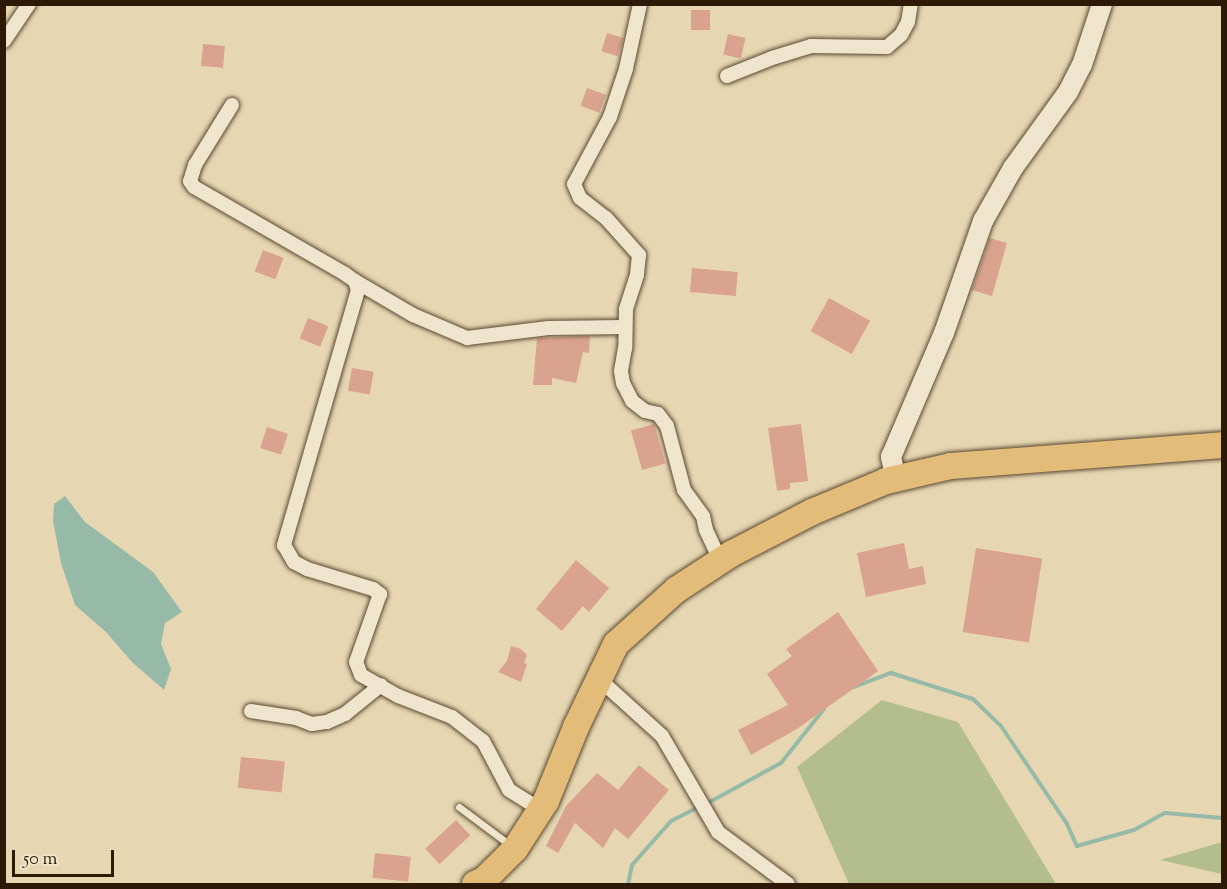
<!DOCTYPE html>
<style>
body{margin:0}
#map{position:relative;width:1227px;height:889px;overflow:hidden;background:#e6d7b2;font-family:"Sorts Mill Goudy",serif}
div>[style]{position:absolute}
.green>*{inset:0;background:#b4be8d}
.water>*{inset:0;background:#97baa8}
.stream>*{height:4px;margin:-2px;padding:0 2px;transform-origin:2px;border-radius:2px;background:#97baa8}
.building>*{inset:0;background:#daa38f;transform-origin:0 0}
.roads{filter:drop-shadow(0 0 2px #5c4832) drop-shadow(0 0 2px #5c4832)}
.lane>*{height:7px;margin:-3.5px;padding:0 3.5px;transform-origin:3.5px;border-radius:3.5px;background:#efe5cd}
.street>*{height:14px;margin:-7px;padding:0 7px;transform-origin:7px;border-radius:7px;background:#efe5cd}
.secondary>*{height:20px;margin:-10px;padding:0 10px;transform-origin:10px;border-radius:10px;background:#efe5cd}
.highway>*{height:26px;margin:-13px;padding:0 13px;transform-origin:13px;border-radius:13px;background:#e3bc79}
span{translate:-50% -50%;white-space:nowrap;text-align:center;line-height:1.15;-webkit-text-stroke:4.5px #efe5cd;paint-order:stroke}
.frame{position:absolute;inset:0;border:6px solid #2e1907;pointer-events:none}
.scale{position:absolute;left:12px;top:850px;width:102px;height:27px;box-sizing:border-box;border:3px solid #2e1907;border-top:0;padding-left:8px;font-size:18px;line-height:21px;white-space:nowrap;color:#2e1907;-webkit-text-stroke:4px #efe5cd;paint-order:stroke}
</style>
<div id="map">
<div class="green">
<i style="clip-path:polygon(882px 700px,958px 722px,1056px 884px,849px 884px,797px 767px)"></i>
<i style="clip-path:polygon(1222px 842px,1222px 874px,1160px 860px)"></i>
</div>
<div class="water">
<i style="clip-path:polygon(65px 496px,85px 522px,153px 572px,182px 612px,165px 623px,161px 644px,171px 669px,164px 690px,132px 662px,106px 632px,75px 605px,61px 563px,53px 521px,54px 504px)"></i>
</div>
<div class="stream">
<i style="left:854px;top:687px;width:40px;rotate:-21deg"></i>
<i style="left:891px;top:673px;width:86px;rotate:17.6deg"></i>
<i style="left:973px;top:699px;width:39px;rotate:44deg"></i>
<i style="left:1001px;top:726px;width:118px;rotate:56deg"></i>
<i style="left:1067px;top:824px;width:24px;rotate:66deg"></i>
<i style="left:1077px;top:846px;width:59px;rotate:-15.7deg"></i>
<i style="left:1134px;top:830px;width:35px;rotate:-29deg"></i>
<i style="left:1165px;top:813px;width:57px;rotate:5deg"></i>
<i style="left:706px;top:804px;width:85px;rotate:-28.7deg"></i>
<i style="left:781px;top:763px;width:69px;rotate:-51.5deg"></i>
<i style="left:628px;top:884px;width:19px;rotate:-78deg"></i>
<i style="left:632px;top:865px;width:59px;rotate:-48.4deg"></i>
<i style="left:671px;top:821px;width:31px;rotate:-27deg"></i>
</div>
<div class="building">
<i style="left:691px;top:10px;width:19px;height:20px"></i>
<i style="left:607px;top:33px;width:17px;height:19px;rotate:17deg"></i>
<i style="left:728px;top:34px;width:18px;height:21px;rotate:13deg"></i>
<i style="left:203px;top:44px;width:22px;height:22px;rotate:5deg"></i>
<i style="left:587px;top:88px;width:20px;height:19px;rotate:20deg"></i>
<i style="clip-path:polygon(990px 238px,1007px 243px,992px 296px,972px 290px)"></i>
<i style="left:263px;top:250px;width:22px;height:23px;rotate:21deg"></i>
<i style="left:692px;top:268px;width:46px;height:24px;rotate:5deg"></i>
<i style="left:829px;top:298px;width:47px;height:38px;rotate:29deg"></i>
<i style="left:308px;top:318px;width:22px;height:22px;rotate:22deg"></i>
<i style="clip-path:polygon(590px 336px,589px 353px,583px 352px,576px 383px,552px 378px,552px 385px,533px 385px,537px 338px)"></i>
<i style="left:352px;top:368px;width:22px;height:23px;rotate:10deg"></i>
<i style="left:654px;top:424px;width:41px;height:24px;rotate:74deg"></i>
<i style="clip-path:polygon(801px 424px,808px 481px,790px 483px,790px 489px,777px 491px,768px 428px)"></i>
<i style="left:267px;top:427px;width:22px;height:22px;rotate:18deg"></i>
<i style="clip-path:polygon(904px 543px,909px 569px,923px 566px,926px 584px,866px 597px,857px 553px)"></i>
<i style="left:976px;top:548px;width:67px;height:85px;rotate:9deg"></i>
<i style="clip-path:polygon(576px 560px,609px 588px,589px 612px,583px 606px,562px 631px,536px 609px)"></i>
<i style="clip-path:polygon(838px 612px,878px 671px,797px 729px,751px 755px,738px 730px,788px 705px,767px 674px,792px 656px,786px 649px)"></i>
<i style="clip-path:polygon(511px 646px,521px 649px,527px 655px,524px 663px,527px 664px,521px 682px,498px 672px,507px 661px)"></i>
<i style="left:241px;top:757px;width:44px;height:31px;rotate:6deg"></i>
<i style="clip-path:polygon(639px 765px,669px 790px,628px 839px,615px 828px,603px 848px,575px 823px,558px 853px,546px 846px,566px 806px,597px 773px,618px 790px)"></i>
<i style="left:456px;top:820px;width:21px;height:42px;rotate:47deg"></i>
<i style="left:375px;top:853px;width:36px;height:25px;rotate:6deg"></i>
</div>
<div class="roads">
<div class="lane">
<i style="left:459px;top:807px;width:64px;rotate:36.7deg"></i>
</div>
<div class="street">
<i style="left:640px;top:4px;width:66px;rotate:102.2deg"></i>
<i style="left:626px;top:69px;width:51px;rotate:108.4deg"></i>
<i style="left:610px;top:117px;width:76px;rotate:118.2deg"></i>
<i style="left:574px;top:184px;width:15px;rotate:67deg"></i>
<i style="left:580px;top:198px;width:33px;rotate:38deg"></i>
<i style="left:606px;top:218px;width:50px;rotate:48.3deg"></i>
<i style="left:639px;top:255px;width:20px;rotate:96deg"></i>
<i style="left:637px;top:275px;width:36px;rotate:108deg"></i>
<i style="left:626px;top:309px;width:39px;rotate:91deg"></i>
<i style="left:625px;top:348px;width:23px;rotate:100deg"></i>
<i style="left:621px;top:371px;width:12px;rotate:81deg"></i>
<i style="left:623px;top:383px;width:20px;rotate:63deg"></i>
<i style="left:632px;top:401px;width:16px;rotate:38deg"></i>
<i style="left:645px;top:411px;width:13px;rotate:13deg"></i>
<i style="left:658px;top:414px;width:15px;rotate:53deg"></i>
<i style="left:667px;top:426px;width:66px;rotate:75.1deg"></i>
<i style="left:684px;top:490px;width:32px;rotate:54deg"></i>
<i style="left:703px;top:516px;width:14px;rotate:78deg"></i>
<i style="left:706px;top:530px;width:33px;rotate:65deg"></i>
<i style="left:4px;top:41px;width:45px;rotate:-56deg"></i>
<i style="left:727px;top:76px;width:48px;rotate:-21.8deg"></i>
<i style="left:772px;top:58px;width:41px;rotate:-17.1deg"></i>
<i style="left:811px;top:46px;width:76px;rotate:0.8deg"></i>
<i style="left:887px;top:47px;width:18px;rotate:-41deg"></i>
<i style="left:901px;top:35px;width:15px;rotate:-62deg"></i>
<i style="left:908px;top:22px;width:18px;rotate:-81deg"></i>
<i style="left:232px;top:105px;width:70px;rotate:121.7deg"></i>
<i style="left:195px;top:165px;width:17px;rotate:107deg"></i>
<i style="left:190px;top:181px;width:7px;rotate:56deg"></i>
<i style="left:194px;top:187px;width:174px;rotate:29.9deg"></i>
<i style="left:345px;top:274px;width:12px;rotate:35deg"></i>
<i style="left:355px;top:281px;width:9px;rotate:72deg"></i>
<i style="left:358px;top:290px;width:266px;rotate:106.2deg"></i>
<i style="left:284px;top:545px;width:20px;rotate:60deg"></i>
<i style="left:294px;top:562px;width:15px;rotate:28deg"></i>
<i style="left:307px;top:569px;width:69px;rotate:16.9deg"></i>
<i style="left:373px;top:589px;width:9px;rotate:36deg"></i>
<i style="left:380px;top:594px;width:72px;rotate:109.4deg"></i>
<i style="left:356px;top:662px;width:14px;rotate:69deg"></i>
<i style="left:361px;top:675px;width:43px;rotate:29.6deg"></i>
<i style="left:398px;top:696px;width:58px;rotate:21.3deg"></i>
<i style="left:452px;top:717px;width:39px;rotate:38deg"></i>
<i style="left:483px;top:741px;width:55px;rotate:62deg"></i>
<i style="left:509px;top:790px;width:36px;rotate:32deg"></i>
<i style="left:355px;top:281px;width:67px;rotate:30.4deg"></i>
<i style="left:413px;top:315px;width:59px;rotate:23.1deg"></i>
<i style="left:467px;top:338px;width:82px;rotate:-7deg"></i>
<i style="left:548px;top:328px;width:76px;rotate:-0.8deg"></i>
<i style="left:599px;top:679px;width:85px;rotate:42.1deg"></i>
<i style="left:662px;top:736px;width:111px;rotate:59.7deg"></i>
<i style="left:718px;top:832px;width:87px;rotate:36.6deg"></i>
<i style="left:251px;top:711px;width:46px;rotate:8.8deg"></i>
<i style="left:296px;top:718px;width:17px;rotate:21deg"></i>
<i style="left:312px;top:724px;width:15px;rotate:-8deg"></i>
<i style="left:327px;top:722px;width:20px;rotate:-24deg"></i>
<i style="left:345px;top:714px;width:46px;rotate:-38.9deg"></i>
</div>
<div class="secondary">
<i style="left:896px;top:479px;width:23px;rotate:-103deg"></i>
<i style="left:891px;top:457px;width:135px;rotate:-66.9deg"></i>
<i style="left:944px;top:333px;width:119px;rotate:-70.8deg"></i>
<i style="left:983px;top:221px;width:61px;rotate:-60.5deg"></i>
<i style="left:1013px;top:168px;width:94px;rotate:-54.1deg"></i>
<i style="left:1068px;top:92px;width:30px;rotate:-63deg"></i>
<i style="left:1082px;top:65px;width:64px;rotate:-71.8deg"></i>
</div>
<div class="highway">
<i style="left:475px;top:884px;width:10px;rotate:-24deg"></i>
<i style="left:484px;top:880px;width:44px;rotate:-45deg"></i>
<i style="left:515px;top:849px;width:57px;rotate:-57.1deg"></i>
<i style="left:546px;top:801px;width:80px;rotate:-67.9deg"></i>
<i style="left:576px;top:727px;width:92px;rotate:-64.3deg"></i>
<i style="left:616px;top:644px;width:81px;rotate:-42deg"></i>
<i style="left:676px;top:590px;width:66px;rotate:-33.2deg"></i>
<i style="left:731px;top:554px;width:91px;rotate:-27.4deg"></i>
<i style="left:812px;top:512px;width:80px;rotate:-22.7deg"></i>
<i style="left:886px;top:481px;width:67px;rotate:-13deg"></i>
<i style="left:951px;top:466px;width:272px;rotate:-4.4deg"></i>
</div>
</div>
<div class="frame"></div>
<div class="scale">50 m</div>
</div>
